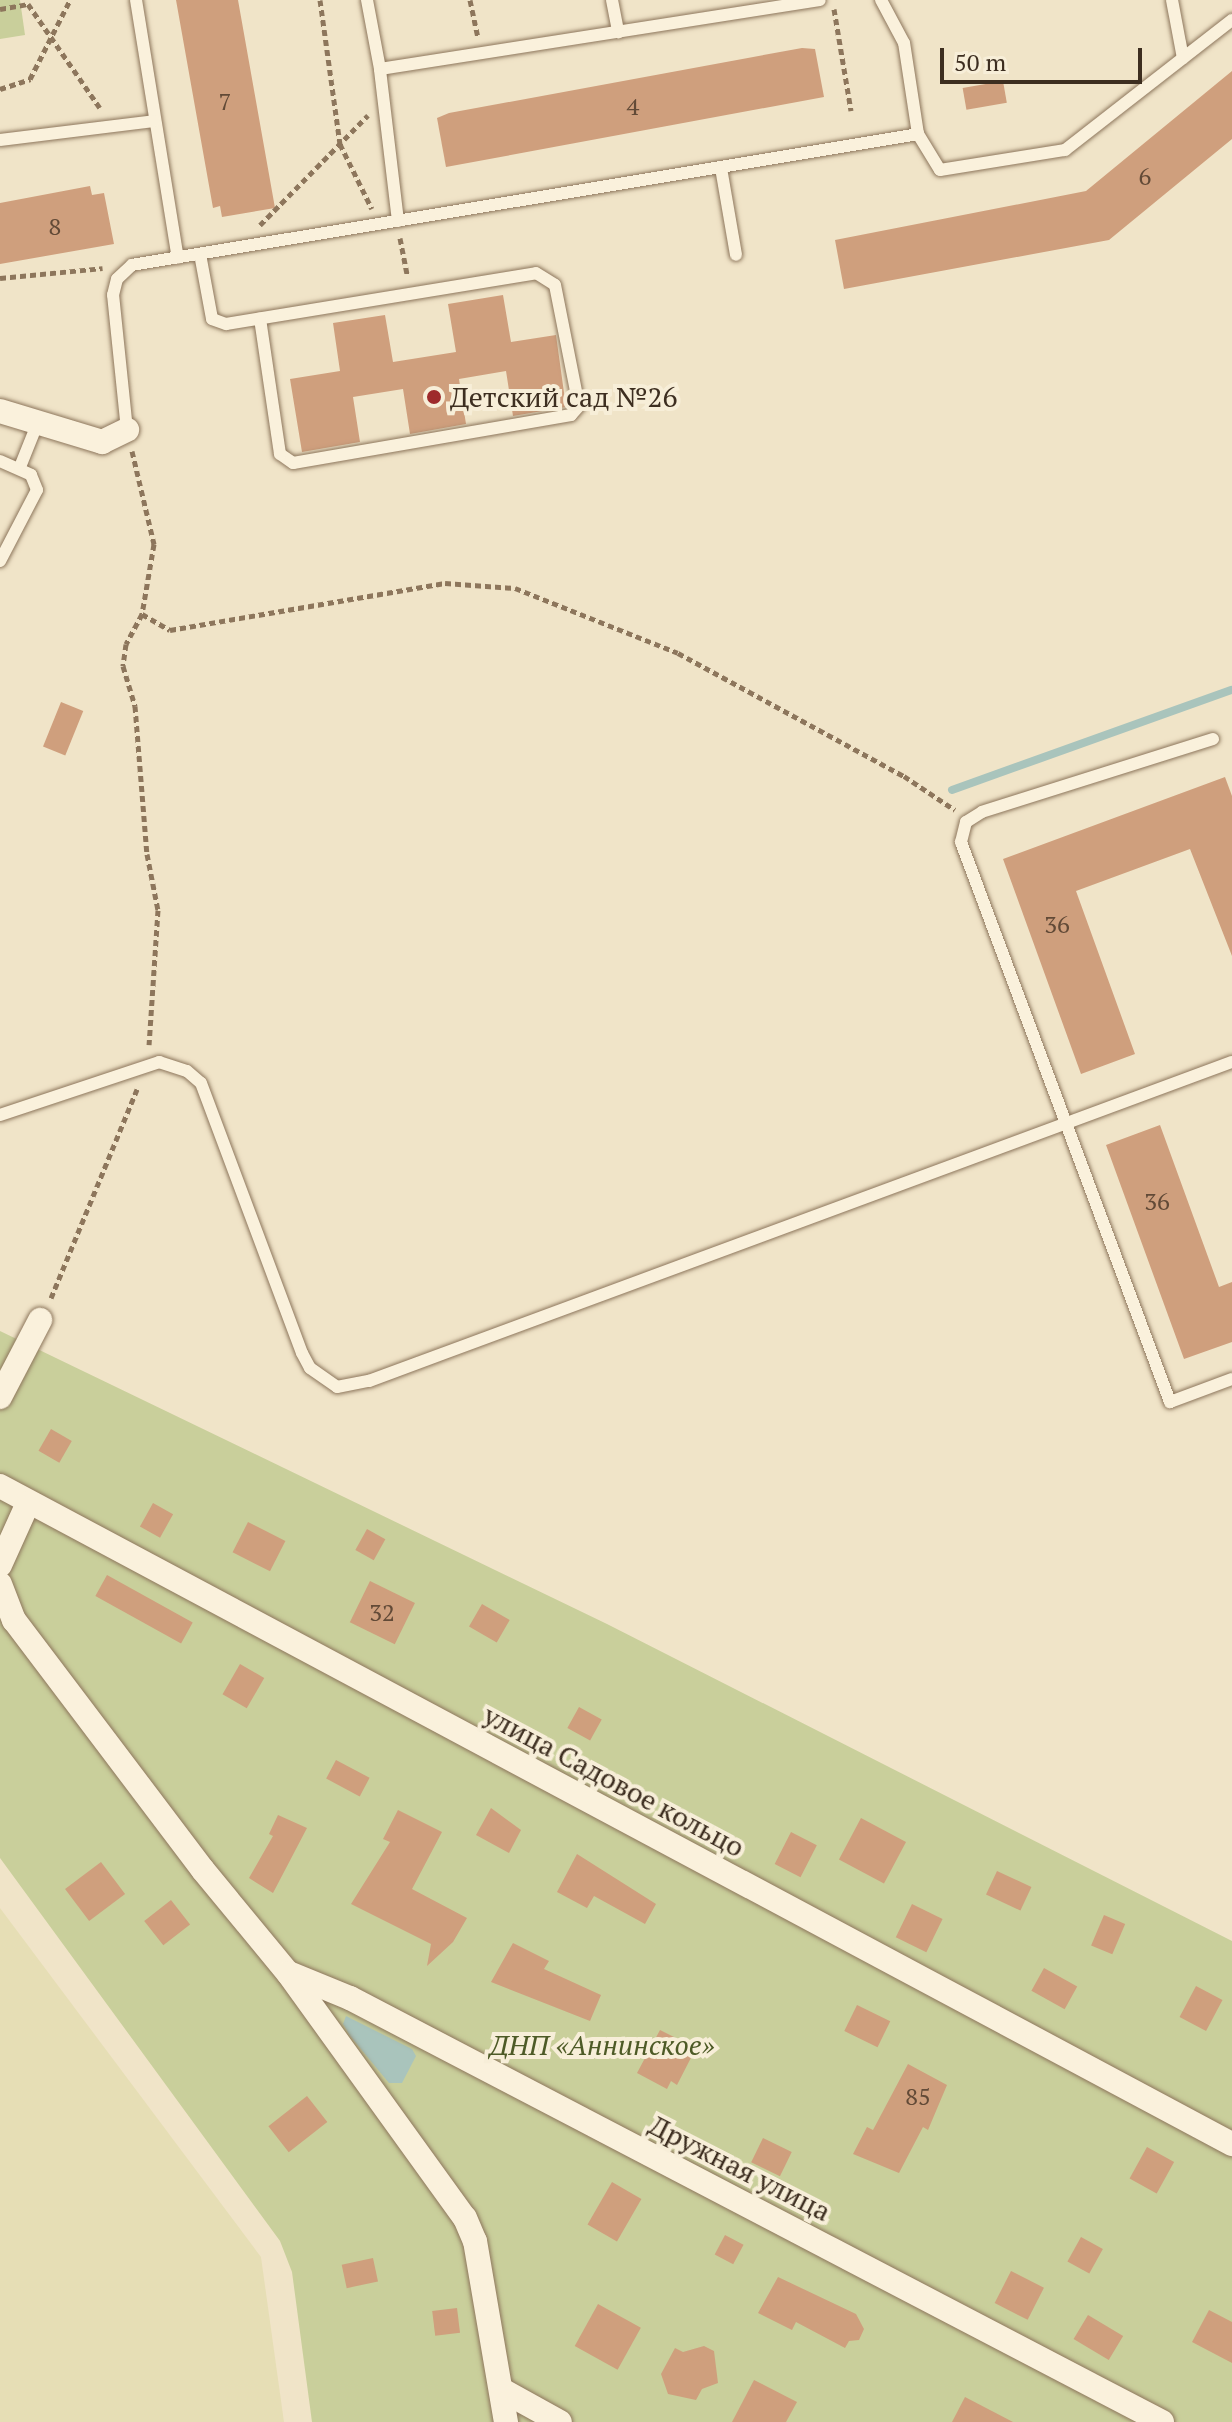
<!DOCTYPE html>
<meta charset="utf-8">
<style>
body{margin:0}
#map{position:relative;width:1232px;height:2422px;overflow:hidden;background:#f0e4c8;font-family:"PT Serif",serif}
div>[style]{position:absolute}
.farmland>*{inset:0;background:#e6deb5}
.green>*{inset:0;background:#c9cf9b}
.water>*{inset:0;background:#a9c4bc}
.stream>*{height:8px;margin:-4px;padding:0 4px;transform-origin:4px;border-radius:4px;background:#a9c4bc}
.building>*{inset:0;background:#cf9f7d;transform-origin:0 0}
.path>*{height:5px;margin-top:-2.5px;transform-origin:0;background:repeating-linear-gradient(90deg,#8d765c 0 6px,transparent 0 10px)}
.roads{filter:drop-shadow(0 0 2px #8d765c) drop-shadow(0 0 2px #8d765c)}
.service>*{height:12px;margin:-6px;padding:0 6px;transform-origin:6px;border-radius:6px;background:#faf1dc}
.minor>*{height:24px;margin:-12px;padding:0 12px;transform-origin:12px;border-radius:12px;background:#faf1dc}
.dots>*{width:22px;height:22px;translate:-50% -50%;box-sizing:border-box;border:4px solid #f7eed8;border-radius:50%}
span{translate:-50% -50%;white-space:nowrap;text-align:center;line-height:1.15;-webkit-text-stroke:8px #f7eed8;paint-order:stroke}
.number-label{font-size:24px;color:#624a37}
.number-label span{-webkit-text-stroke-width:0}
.poi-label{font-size:28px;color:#3d2e20}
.left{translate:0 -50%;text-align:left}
.street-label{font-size:28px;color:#3d2e20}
.park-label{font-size:28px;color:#4d5a26;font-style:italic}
.scale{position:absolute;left:940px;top:48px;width:202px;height:36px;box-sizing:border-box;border:4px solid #3d2e20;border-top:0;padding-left:10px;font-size:24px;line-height:28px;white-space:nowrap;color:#3d2e20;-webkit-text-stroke:6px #f7eed8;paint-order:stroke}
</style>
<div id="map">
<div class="farmland">
<i style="clip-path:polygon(0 1908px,261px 2257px,284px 2422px,0 2422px)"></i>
</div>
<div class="green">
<i style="clip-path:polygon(0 0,20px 0,25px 35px,0 39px)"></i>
<i style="clip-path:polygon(0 1331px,607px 1624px,1232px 1941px,1232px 2422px,312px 2422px,292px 2272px,280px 2241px,0 1858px)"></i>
</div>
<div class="water">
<i style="clip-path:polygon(346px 2016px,412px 2049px,416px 2056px,402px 2083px,389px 2083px,350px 2036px,343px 2024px)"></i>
</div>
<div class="stream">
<i style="left:952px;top:790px;width:297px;rotate:-19.7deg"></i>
</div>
<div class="building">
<i style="clip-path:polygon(176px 0,238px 0,275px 208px,222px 217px,220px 206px,213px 208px)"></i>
<i style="clip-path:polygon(802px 48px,815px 49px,824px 97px,446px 167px,437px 118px,449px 113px)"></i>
<i style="clip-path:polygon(1232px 71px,1232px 139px,1109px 240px,844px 289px,835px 240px,1086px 191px)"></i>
<i style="left:1003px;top:81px;width:22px;height:41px;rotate:80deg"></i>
<i style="clip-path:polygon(90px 186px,92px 195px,104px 193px,114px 244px,0 264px,0 203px)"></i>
<i style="clip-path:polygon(503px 295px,511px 342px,556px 335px,566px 407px,513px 416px,506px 371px,459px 379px,466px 424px,410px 434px,403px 389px,353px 397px,360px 442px,302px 452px,290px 379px,340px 371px,333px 323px,385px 315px,393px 362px,456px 352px,448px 304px)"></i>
<i style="left:61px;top:702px;width:24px;height:48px;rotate:22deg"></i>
<i style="clip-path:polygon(1225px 777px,1232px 796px,1232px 956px,1190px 849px,1076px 891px,1135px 1054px,1081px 1074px,1003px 859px)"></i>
<i style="clip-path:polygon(1160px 1125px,1219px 1287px,1232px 1282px,1232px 1342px,1184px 1359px,1106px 1145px)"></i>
<i style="left:51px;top:1429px;width:24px;height:25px;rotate:30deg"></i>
<i style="left:153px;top:1503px;width:23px;height:27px;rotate:29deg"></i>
<i style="left:248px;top:1522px;width:42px;height:34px;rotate:27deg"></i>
<i style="left:367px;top:1529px;width:21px;height:24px;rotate:29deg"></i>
<i style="left:107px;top:1575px;width:98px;height:24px;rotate:29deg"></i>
<i style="left:370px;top:1581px;width:50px;height:46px;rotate:26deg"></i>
<i style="left:482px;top:1604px;width:32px;height:26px;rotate:30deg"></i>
<i style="left:240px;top:1664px;width:28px;height:35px;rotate:30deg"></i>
<i style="left:579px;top:1707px;width:26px;height:24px;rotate:29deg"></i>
<i style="left:336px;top:1760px;width:38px;height:21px;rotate:28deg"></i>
<i style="clip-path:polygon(491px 1808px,521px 1830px,509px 1853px,476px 1835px)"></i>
<i style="clip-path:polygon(398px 1810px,442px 1832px,412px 1889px,467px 1918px,453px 1942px,427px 1966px,431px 1944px,351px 1904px,390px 1842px,383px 1839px)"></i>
<i style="clip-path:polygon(278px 1815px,307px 1828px,273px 1893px,249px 1878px,273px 1836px,269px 1834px)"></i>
<i style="left:861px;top:1818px;width:51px;height:47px;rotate:28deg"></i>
<i style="left:791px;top:1832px;width:29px;height:36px;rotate:27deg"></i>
<i style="clip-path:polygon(577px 1854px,656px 1904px,645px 1924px,594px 1896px,587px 1908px,557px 1892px)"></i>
<i style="left:101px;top:1862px;width:40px;height:45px;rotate:53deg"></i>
<i style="left:997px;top:1871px;width:38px;height:26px;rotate:25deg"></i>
<i style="left:171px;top:1900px;width:31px;height:34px;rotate:52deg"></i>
<i style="left:912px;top:1904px;width:34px;height:37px;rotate:26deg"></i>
<i style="left:1104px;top:1915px;width:23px;height:33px;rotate:23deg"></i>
<i style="clip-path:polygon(513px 1943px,549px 1961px,544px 1969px,601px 1995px,590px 2021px,491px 1982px)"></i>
<i style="left:1044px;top:1968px;width:38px;height:26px;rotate:29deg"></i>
<i style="left:1196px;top:1986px;width:30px;height:35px;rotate:28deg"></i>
<i style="left:857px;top:2005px;width:37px;height:29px;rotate:26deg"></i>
<i style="clip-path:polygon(660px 2030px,696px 2048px,677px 2085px,671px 2081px,667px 2089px,637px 2073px)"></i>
<i style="clip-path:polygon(908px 2064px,947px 2085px,928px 2130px,923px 2127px,899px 2173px,853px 2154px,867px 2127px,873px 2130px)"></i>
<i style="left:307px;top:2096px;width:33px;height:49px;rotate:52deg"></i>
<i style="left:763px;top:2138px;width:32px;height:27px;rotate:26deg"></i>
<i style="left:1147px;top:2147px;width:31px;height:36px;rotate:29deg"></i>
<i style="left:612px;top:2182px;width:34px;height:49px;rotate:30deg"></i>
<i style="left:725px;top:2235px;width:21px;height:22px;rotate:28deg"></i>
<i style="left:1081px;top:2237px;width:25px;height:28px;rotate:29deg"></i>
<i style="left:373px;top:2258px;width:24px;height:32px;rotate:78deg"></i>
<i style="left:1011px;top:2271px;width:37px;height:36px;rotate:27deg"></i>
<i style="clip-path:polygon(778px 2277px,856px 2314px,864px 2329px,859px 2340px,849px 2341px,845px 2348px,796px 2322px,792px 2330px,758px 2313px)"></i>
<i style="left:598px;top:2304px;width:49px;height:48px;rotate:29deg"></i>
<i style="left:457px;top:2308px;width:25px;height:25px;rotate:83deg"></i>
<i style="clip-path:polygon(1209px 2310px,1232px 2322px,1232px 2363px,1192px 2342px)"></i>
<i style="left:1088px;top:2315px;width:41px;height:28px;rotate:31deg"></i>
<i style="clip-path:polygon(704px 2346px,714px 2351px,718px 2383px,702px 2389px,696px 2400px,668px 2394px,661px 2374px,675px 2348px,683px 2352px)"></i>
<i style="clip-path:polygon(754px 2380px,797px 2402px,786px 2422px,732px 2422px)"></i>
<i style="clip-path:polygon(965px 2397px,1013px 2422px,952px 2422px)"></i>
</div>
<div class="path">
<i style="left:320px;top:0;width:145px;rotate:82.1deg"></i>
<i style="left:340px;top:144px;width:72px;rotate:63.8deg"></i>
<i style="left:470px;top:0;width:39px;rotate:78deg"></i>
<i style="left:0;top:9px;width:28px;rotate:-10deg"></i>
<i style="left:28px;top:4px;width:126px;rotate:55.3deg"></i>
<i style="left:834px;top:9px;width:103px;rotate:80.5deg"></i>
<i style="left:0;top:89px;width:32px;rotate:-18deg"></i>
<i style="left:30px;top:79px;width:89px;rotate:-63.1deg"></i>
<i style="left:260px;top:225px;width:154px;rotate:-45.5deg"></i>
<i style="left:400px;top:238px;width:38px;rotate:79deg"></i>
<i style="left:0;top:278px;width:103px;rotate:-5.5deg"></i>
<i style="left:132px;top:451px;width:96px;rotate:76.7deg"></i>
<i style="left:154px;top:544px;width:71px;rotate:99.7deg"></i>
<i style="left:142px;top:614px;width:32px;rotate:30deg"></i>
<i style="left:170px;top:630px;width:279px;rotate:-9.7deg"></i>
<i style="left:445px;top:583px;width:70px;rotate:4.1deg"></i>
<i style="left:515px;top:588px;width:175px;rotate:21.7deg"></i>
<i style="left:678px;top:653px;width:257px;rotate:28.6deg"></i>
<i style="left:904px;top:776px;width:61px;rotate:33.7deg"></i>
<i style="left:142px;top:614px;width:34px;rotate:118deg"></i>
<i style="left:126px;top:644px;width:22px;rotate:98deg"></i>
<i style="left:123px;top:666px;width:42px;rotate:73.3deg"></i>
<i style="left:135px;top:706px;width:148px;rotate:85.4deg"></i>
<i style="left:147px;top:854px;width:57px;rotate:78.9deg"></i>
<i style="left:158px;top:910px;width:135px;rotate:93.8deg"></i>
<i style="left:51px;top:1298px;width:226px;rotate:-67.6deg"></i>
</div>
<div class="roads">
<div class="service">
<i style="left:136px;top:0;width:261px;rotate:80.8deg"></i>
<i style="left:367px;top:0;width:70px;rotate:79.3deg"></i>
<i style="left:612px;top:0;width:33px;rotate:79deg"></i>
<i style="left:1172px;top:0;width:59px;rotate:79.3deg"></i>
<i style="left:918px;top:134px;width:42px;rotate:58.6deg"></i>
<i style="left:940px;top:170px;width:127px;rotate:-9.1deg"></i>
<i style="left:1065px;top:150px;width:212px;rotate:-37.9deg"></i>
<i style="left:0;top:140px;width:155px;rotate:-7deg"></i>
<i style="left:721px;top:168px;width:88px;rotate:80.2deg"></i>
<i style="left:398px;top:221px;width:153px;rotate:-96.8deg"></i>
<i style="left:380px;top:69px;width:445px;rotate:-8.9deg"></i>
<i style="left:200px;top:254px;width:66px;rotate:79.5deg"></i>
<i style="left:212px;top:319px;width:15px;rotate:20deg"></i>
<i style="left:226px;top:324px;width:314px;rotate:-9.3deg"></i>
<i style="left:536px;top:273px;width:22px;rotate:32deg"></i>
<i style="left:555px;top:285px;width:123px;rotate:78.8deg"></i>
<i style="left:579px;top:406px;width:12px;rotate:132deg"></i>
<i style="left:571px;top:415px;width:282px;rotate:170.2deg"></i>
<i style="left:293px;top:463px;width:16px;rotate:-145deg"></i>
<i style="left:280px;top:454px;width:137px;rotate:-98.4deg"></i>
<i style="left:127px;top:430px;width:136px;rotate:-95.9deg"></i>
<i style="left:113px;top:295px;width:16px;rotate:-76deg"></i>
<i style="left:117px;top:279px;width:21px;rotate:-43deg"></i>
<i style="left:132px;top:265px;width:797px;rotate:-9.46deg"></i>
<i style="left:918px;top:134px;width:92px;rotate:-98.7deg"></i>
<i style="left:904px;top:43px;width:49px;rotate:-118.1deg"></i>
<i style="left:0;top:461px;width:34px;rotate:24deg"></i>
<i style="left:31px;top:475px;width:16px;rotate:68deg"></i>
<i style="left:37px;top:490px;width:80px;rotate:117.5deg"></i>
<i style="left:20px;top:467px;width:48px;rotate:-68.2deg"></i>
<i style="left:1213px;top:739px;width:242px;rotate:162.5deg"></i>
<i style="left:982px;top:812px;width:19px;rotate:148deg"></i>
<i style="left:966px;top:822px;width:21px;rotate:104deg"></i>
<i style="left:961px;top:842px;width:598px;rotate:69.53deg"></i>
<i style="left:1170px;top:1402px;width:66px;rotate:-20.4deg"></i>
<i style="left:0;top:1115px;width:168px;rotate:-18.4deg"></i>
<i style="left:159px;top:1062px;width:29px;rotate:18deg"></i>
<i style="left:187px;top:1071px;width:18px;rotate:41deg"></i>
<i style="left:201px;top:1083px;width:288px;rotate:69.5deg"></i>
<i style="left:302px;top:1353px;width:17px;rotate:62deg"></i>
<i style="left:310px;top:1368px;width:33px;rotate:35deg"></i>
<i style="left:337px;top:1387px;width:33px;rotate:-11deg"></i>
<i style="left:369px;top:1381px;width:920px;rotate:-20.29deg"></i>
</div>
<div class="minor">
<i style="left:0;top:411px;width:107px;rotate:16.9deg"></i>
<i style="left:102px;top:442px;width:28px;rotate:-26deg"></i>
<i style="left:0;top:1397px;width:87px;rotate:-62.5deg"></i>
<i style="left:0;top:1486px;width:1397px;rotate:28.11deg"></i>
<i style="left:0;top:1565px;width:68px;rotate:-65.7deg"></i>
<i style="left:0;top:1584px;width:39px;rotate:69deg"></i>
<i style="left:14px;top:1620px;width:313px;rotate:52.9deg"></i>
<i style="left:203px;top:1870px;width:134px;rotate:50.5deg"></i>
<i style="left:288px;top:1973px;width:302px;rotate:54.2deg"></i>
<i style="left:465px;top:2218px;width:25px;rotate:67deg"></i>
<i style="left:475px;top:2241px;width:184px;rotate:80.3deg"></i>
<i style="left:289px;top:1973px;width:66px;rotate:22.3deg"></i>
<i style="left:350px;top:1998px;width:916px;rotate:27.57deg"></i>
<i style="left:502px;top:2390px;width:66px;rotate:28.9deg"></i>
</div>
</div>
<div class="dots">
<i style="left:434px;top:397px;background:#9e2a2b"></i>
</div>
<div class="number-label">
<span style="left:225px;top:102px">7</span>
<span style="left:633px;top:107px">4</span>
<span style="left:1145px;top:177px">6</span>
<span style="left:55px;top:227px">8</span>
<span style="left:1057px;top:925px">36</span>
<span style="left:1157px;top:1202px">36</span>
<span style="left:382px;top:1613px">32</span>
<span style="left:918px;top:2097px">85</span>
</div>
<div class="poi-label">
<span class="left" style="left:450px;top:397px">Детский сад №26</span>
</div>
<div class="street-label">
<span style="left:614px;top:1781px;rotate:28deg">улица Садовое кольцо</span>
<span style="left:740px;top:2168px;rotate:27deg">Дружная улица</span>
</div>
<div class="park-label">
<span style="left:602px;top:2045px">ДНП «Аннинское»</span>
</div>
<div class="scale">50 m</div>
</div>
